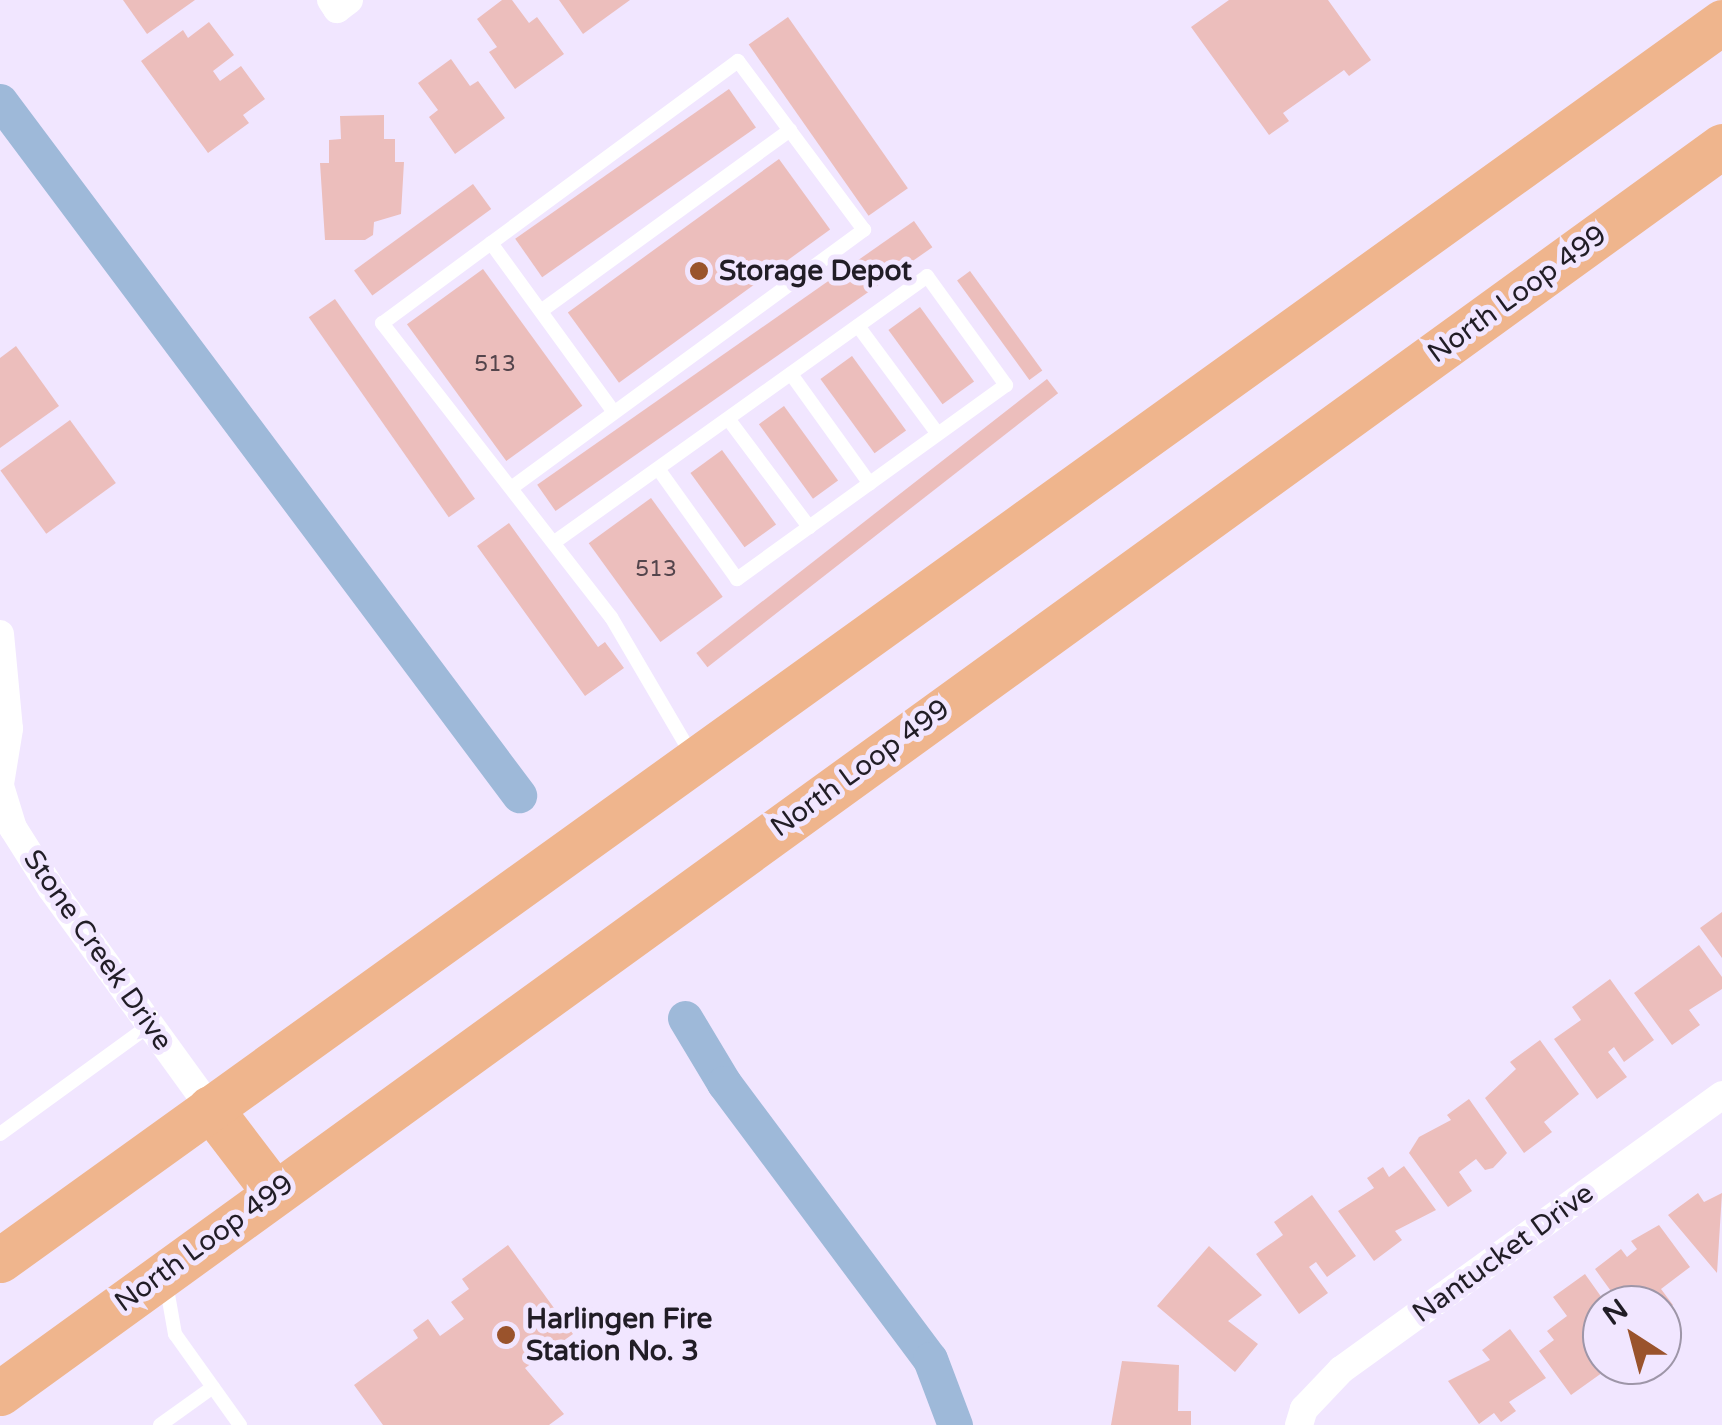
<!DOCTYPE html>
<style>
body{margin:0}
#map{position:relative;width:1722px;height:1425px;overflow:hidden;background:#f1e6ff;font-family:"Varela Round",sans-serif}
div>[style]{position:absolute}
.canal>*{height:35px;margin:-17.5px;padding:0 17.5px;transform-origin:17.5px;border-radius:17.5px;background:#9eb9d9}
.building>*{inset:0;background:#ecbebc;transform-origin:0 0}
.service>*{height:14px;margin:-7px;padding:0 7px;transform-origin:7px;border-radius:7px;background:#fff}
.minor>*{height:28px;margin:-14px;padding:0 14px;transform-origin:14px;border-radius:14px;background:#fff}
.primary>*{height:45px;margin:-22.5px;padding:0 22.5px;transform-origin:22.5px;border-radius:22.5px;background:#efb58d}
.dots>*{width:28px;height:28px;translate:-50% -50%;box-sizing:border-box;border:5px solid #f1e6ff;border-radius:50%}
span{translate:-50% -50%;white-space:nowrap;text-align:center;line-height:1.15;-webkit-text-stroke:10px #f1e6ff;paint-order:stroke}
.number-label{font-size:22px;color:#54454c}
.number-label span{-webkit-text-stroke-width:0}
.poi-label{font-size:28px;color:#211d26;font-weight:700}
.left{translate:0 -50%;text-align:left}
.street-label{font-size:28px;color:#211d26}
.north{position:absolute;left:1582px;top:1285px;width:100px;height:100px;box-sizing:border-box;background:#f1e6ff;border:2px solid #9e96a8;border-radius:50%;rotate:324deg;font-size:28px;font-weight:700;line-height:40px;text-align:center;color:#211d26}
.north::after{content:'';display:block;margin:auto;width:35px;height:45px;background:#9a532c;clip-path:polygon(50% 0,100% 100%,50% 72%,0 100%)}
</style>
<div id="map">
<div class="canal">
<i style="left:0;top:101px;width:867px;rotate:53.21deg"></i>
<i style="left:685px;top:1018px;width:76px;rotate:59deg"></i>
<i style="left:724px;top:1083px;width:344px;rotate:53.3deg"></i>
<i style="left:930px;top:1359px;width:71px;rotate:69.3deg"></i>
</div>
<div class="building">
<i style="clip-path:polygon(123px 0,195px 0,147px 34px)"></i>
<i style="clip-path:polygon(502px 0,512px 0,529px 23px,537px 17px,564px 54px,515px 89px,489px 52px,497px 47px,477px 19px)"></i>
<i style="clip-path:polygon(559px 0,630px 0,583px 34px)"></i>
<i style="clip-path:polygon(1229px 0,1328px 0,1371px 60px,1349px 76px,1344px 70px,1283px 113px,1289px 121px,1269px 135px,1191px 27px)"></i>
<i style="left:788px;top:17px;width:209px;height:48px;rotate:55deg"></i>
<i style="clip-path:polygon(209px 22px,234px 55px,213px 71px,220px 81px,241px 66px,265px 99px,243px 115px,249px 123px,208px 153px,141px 61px,183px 30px,188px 38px)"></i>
<i style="clip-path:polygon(451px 59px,470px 86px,478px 81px,505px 118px,455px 154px,429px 117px,438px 110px,418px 83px)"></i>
<i style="left:729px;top:89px;width:47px;height:261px;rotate:55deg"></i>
<i style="clip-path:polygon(384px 115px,384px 139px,395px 139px,395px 162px,404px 162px,401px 214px,374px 222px,373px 235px,365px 240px,325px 240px,320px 163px,329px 163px,329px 140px,341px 139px,340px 116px)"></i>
<i style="left:779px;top:159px;width:87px;height:261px;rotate:54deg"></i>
<i style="left:473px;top:184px;width:31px;height:147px;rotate:54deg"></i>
<i style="left:914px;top:221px;width:32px;height:460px;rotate:55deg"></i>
<i style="left:483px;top:269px;width:169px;height:94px;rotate:54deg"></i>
<i style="left:970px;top:271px;width:123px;height:16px;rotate:54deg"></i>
<i style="left:335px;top:299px;width:244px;height:32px;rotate:55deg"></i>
<i style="left:920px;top:307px;width:92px;height:39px;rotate:54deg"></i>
<i style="clip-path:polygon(16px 346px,59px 406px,0 448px,0 358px)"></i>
<i style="left:852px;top:356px;width:92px;height:39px;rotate:54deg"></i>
<i style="left:1047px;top:379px;width:18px;height:445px;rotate:52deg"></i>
<i style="left:784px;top:406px;width:92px;height:31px;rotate:54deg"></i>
<i style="left:70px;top:420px;width:78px;height:86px;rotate:54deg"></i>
<i style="left:722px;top:450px;width:92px;height:39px;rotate:54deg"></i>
<i style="left:651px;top:498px;width:122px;height:77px;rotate:54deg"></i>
<i style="clip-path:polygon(509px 523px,598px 647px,605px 642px,624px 668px,585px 696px,477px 546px)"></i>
<i style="clip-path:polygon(1722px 912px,1722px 958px,1700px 928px)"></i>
<i style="clip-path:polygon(1699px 945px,1722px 977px,1722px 989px,1689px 1010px,1700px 1025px,1672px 1045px,1634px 993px)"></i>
<i style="clip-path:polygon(1610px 979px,1654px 1040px,1624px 1062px,1614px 1047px,1608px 1052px,1627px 1077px,1597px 1099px,1554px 1039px,1581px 1020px,1572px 1007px)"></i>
<i style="clip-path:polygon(1540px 1040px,1579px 1094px,1544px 1122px,1552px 1132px,1524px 1153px,1485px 1098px,1516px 1069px,1510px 1062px)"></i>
<i style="clip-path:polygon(1469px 1099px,1507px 1153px,1493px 1168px,1485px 1170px,1476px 1159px,1459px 1172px,1472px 1191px,1448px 1207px,1409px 1153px,1419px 1137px,1451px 1120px,1447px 1115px)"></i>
<i style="clip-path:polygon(1404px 1166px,1436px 1210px,1395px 1231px,1402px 1240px,1374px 1261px,1338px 1211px,1374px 1188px,1367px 1178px,1383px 1167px,1389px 1177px)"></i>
<i style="clip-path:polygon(1698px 1193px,1704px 1202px,1722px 1193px,1717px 1273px,1668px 1215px)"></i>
<i style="clip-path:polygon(1312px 1195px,1356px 1256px,1327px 1277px,1316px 1262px,1309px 1267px,1328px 1293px,1299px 1314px,1256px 1254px,1283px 1235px,1274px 1222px)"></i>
<i style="clip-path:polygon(1659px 1225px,1690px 1267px,1661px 1289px,1673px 1305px,1662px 1313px,1662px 1305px,1621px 1305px,1595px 1269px,1621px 1249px,1627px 1257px,1637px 1249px,1631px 1241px)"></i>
<i style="clip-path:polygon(508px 1245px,573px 1334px,525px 1368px,564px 1414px,549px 1425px,383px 1425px,354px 1385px,418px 1338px,413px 1330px,428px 1319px,440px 1336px,464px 1319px,451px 1302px,469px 1289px,462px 1279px)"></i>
<i style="clip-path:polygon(1209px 1246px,1262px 1295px,1228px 1321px,1258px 1344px,1235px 1372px,1157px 1306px)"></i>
<i style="clip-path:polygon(1585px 1274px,1607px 1305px,1602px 1365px,1613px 1365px,1571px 1395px,1539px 1351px,1554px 1340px,1547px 1331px,1567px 1316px,1553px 1297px)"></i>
<i style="clip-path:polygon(1510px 1329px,1546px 1378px,1509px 1402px,1516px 1411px,1501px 1422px,1494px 1413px,1479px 1424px,1448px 1381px,1490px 1360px,1482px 1350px)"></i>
<i style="clip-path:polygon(1122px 1361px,1179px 1365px,1178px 1411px,1191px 1411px,1191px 1425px,1111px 1425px)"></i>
</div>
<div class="service">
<i style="left:491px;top:243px;width:209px;rotate:54deg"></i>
<i style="left:541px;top:311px;width:308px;rotate:-36deg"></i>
<i style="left:858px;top:326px;width:134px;rotate:53.5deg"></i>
<i style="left:791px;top:374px;width:135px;rotate:54.3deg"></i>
<i style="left:729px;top:420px;width:134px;rotate:53.2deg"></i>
<i style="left:514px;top:486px;width:434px;rotate:-36.2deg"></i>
<i style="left:864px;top:230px;width:211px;rotate:-126.7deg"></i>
<i style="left:738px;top:61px;width:442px;rotate:143.6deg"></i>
<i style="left:382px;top:323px;width:373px;rotate:52.1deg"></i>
<i style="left:611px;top:617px;width:160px;rotate:59.6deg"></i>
<i style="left:556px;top:541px;width:456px;rotate:-35.5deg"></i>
<i style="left:927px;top:276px;width:135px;rotate:54.1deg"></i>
<i style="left:1006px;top:385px;width:332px;rotate:144.2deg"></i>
<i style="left:737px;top:579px;width:134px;rotate:-125.6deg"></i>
<i style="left:0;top:1134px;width:185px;rotate:-36deg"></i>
<i style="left:166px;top:1283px;width:52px;rotate:80deg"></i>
<i style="left:175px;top:1334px;width:112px;rotate:54.5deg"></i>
<i style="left:160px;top:1425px;width:65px;rotate:-35.6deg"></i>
</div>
<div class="minor">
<i style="left:331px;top:0;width:11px;rotate:56deg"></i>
<i style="left:337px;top:9px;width:15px;rotate:-37deg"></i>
<i style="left:0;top:634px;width:95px;rotate:84.6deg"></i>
<i style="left:9px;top:729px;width:56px;rotate:99.3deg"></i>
<i style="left:0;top:786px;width:44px;rotate:72.8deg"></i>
<i style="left:13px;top:828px;width:71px;rotate:57.7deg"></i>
<i style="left:51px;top:888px;width:271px;rotate:54.1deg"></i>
<i style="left:1299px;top:1425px;width:17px;rotate:-73deg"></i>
<i style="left:1304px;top:1409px;width:54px;rotate:-46.5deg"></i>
<i style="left:1341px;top:1370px;width:470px;rotate:-35.8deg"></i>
</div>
<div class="primary">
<i style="left:210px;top:1108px;width:106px;rotate:52.7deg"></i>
<i style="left:0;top:1260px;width:2121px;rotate:-35.71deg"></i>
<i style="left:0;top:1393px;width:2126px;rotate:-35.91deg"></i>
</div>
<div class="dots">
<i style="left:699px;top:271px;background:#9a532c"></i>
<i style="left:506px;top:1335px;background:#9a532c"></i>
</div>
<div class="number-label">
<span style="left:495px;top:365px">513</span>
<span style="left:656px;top:570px">513</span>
</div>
<div class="poi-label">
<span class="left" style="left:719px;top:271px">Storage Depot</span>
<span class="left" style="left:526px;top:1335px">Harlingen Fire<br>Station No. 3</span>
</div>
<div class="street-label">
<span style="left:1517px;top:294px;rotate:-36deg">North Loop 499</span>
<span style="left:860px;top:768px;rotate:-36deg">North Loop 499</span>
<span style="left:98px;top:950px;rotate:55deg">Stone Creek Drive</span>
<span style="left:204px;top:1243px;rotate:-36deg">North Loop 499</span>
<span style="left:1503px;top:1253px;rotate:-36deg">Nantucket Drive</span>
</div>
<div class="north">N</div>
</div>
